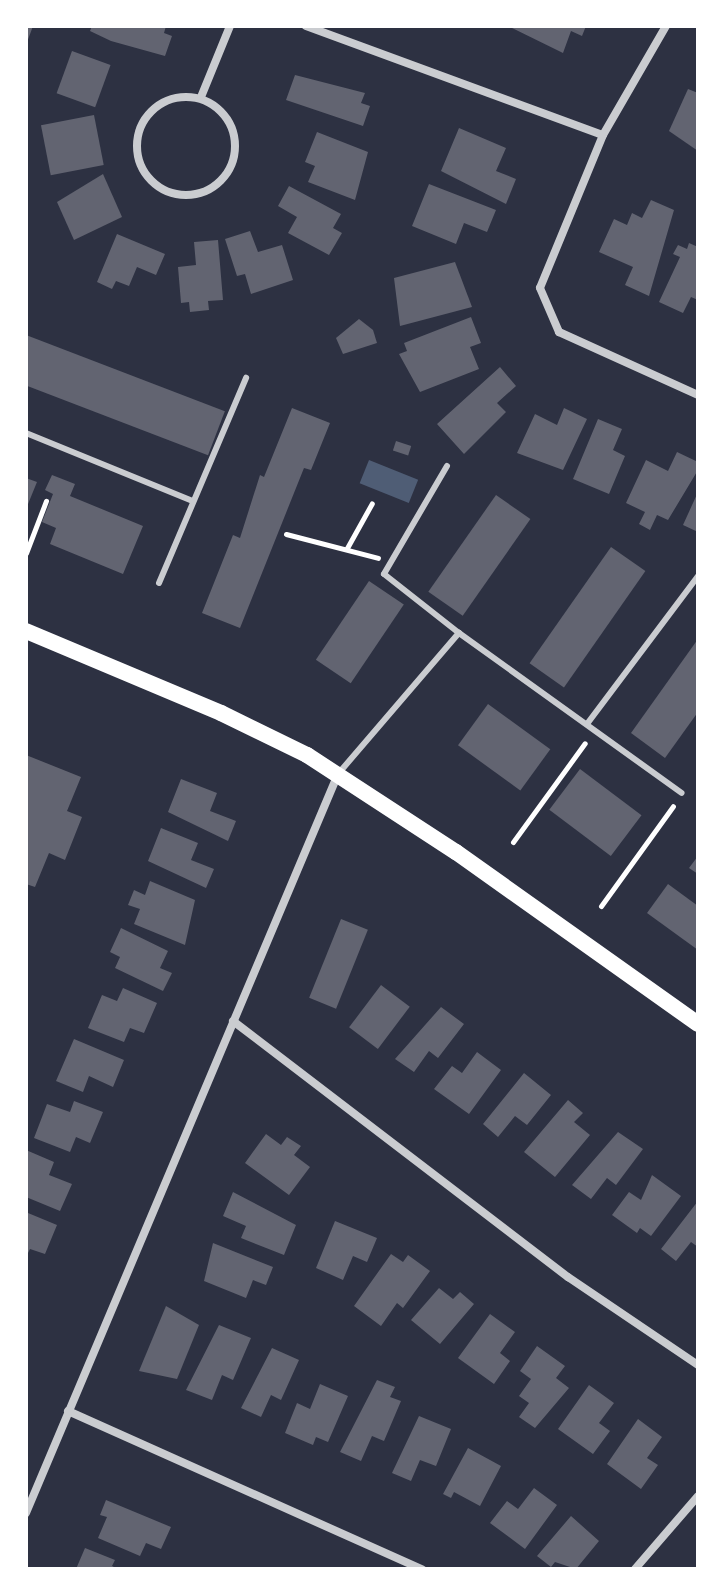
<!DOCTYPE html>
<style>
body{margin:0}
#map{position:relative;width:724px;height:1595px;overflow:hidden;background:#2d3142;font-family:"Open Sans",sans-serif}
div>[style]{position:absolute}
.water>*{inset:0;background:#4f5d75;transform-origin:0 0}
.building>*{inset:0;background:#626471;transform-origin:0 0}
.path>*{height:5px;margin:-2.5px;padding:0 2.5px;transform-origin:2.5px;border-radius:2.5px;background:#fff}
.service>*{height:6px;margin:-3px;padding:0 3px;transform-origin:3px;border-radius:3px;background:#caccd0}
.minor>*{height:8px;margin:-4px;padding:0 4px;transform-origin:4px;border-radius:4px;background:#caccd0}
.minor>.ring{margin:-4px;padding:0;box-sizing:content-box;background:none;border:8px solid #caccd0;border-radius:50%}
.secondary>*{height:16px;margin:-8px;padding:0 8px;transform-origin:8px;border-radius:8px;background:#fff}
span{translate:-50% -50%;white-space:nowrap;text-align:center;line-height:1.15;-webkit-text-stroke:8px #fff;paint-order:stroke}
.frame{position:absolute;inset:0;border:28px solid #fff;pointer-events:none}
</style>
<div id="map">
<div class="water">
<i style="left:369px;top:460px;width:53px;height:25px;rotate:22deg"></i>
</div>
<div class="building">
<i style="clip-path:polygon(26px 26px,33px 26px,26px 45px)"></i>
<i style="clip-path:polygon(92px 26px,166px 26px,164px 33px,172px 36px,165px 56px,111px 41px,90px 31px)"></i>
<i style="clip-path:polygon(508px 26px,586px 26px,582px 36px,571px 31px,563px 53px)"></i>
<i style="left:72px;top:51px;width:41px;height:45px;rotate:20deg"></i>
<i style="clip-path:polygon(295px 75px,365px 93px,361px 103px,370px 106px,363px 126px,286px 100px)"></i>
<i style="clip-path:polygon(688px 89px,698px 93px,698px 151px,669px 131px)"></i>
<i style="left:94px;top:115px;width:51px;height:54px;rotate:79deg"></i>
<i style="clip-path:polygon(459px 128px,506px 148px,496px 171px,516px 179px,506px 204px,441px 171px)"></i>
<i style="clip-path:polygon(317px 132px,368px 152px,355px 200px,308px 182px,315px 166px,305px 162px)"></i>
<i style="clip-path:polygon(103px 174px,122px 217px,74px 240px,57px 202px)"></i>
<i style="clip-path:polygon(429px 184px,496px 210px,487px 232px,464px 223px,456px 244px,412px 226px)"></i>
<i style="clip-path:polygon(289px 186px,341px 214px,333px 228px,342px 233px,329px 255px,288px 233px,297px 217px,278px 206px)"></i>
<i style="clip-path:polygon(651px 200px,674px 210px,649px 296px,625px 285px,633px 267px,599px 252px,614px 219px,627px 225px,632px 213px,642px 218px)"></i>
<i style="clip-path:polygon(250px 231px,258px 252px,282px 245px,293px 280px,251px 294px,245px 274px,237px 276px,225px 239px)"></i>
<i style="clip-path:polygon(117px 234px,165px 254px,156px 275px,137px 267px,129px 286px,116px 281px,112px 289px,97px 282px)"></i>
<i style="clip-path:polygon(218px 240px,223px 300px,208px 301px,209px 310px,190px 312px,189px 302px,181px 303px,178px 267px,196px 265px,194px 242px)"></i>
<i style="clip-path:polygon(689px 243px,698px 247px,698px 300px,691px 297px,683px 313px,659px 302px,680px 257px,673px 254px,678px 245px,687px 249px)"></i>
<i style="clip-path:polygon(455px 262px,472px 307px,400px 326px,394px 278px)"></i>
<i style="clip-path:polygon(471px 317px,481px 343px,470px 347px,479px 369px,420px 392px,399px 354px,407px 351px,404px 343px)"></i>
<i style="clip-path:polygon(359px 319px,373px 330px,377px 343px,343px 354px,336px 338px)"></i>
<i style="left:26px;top:335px;width:213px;height:47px;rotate:21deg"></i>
<i style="clip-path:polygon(500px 367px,516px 386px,497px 403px,506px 412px,464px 454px,437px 424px)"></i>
<i style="clip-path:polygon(292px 408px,330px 423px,311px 470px,304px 468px,240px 628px,202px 613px,233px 535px,240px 538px,260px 475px,264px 477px)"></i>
<i style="clip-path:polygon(564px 408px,587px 419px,563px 470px,517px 453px,535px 414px,557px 425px)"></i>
<i style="clip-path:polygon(598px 419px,622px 429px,613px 450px,625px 456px,609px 494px,573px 479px)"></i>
<i style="left:396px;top:441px;width:16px;height:10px;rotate:18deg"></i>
<i style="clip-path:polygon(677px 452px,698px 462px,698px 470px,668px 520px,657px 515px,650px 530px,639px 524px,645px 512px,626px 503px,646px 460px,668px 471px)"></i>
<i style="clip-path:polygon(52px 475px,75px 484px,70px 496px,143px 526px,123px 574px,50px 544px,56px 528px,42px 522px,53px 494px,45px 490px)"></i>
<i style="clip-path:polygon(26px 478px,37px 482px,26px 509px)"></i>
<i style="clip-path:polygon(698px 492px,698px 532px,683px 525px)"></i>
<i style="left:496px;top:495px;width:42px;height:118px;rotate:35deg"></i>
<i style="left:611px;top:547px;width:42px;height:142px;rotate:35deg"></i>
<i style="left:369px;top:581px;width:42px;height:95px;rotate:34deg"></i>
<i style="clip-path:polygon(698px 639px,698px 712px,665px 758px,631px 733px)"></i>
<i style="left:488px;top:704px;width:77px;height:51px;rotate:36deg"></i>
<i style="clip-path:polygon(26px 755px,81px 777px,67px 811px,82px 817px,65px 860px,49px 853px,35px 887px,26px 884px)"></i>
<i style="left:580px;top:769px;width:77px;height:51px;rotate:37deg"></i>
<i style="clip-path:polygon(181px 779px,217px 793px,210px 811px,236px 821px,228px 841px,168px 812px)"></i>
<i style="clip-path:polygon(161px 828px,198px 843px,191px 860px,214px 869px,206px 888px,148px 861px)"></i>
<i style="clip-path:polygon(698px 856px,698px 874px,689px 868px)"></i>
<i style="clip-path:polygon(150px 881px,195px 900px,185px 945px,134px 924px,140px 909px,128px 905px,134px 890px,145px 895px)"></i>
<i style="clip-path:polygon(668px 884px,698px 906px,698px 950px,647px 913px)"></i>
<i style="left:341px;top:919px;width:29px;height:85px;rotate:22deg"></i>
<i style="clip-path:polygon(121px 928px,168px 951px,160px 968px,172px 973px,163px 991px,115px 968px,120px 957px,110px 952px)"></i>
<i style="left:381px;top:985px;width:36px;height:53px;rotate:37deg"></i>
<i style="clip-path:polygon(123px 988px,157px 1003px,144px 1033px,130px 1028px,124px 1042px,88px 1028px,102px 995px,117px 1001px)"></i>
<i style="clip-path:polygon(441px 1007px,464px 1024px,438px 1058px,429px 1051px,414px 1072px,395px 1059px)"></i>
<i style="clip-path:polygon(74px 1039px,124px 1060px,113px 1087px,89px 1076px,83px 1092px,56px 1081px)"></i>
<i style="clip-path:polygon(477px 1052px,501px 1070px,469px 1114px,434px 1089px,452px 1066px,462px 1073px)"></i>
<i style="clip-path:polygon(524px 1073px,551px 1095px,527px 1125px,515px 1116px,498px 1137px,483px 1124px)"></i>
<i style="clip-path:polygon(568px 1100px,583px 1113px,574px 1122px,590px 1135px,555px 1177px,524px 1152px)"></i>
<i style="clip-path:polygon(74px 1101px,103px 1112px,90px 1143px,76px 1137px,70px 1152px,34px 1138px,47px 1104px,70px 1112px)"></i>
<i style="clip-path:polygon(618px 1132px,643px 1149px,616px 1185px,607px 1178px,591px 1199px,572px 1185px)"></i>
<i style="clip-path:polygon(266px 1134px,281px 1145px,287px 1137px,301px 1146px,294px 1155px,310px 1167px,289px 1195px,245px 1163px)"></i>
<i style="clip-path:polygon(26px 1150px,54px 1162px,49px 1175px,72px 1184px,60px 1211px,26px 1197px)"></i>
<i style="clip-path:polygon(652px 1175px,681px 1196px,651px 1236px,640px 1228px,637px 1233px,612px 1215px,629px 1192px,641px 1200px)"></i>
<i style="clip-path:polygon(233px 1192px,296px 1225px,284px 1255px,241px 1238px,246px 1226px,223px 1216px)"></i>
<i style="clip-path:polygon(698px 1201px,698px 1247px,691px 1242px,676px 1261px,661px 1249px)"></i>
<i style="clip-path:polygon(28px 1213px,57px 1225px,45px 1254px,30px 1249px,26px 1257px)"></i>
<i style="clip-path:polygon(335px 1221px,377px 1238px,367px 1262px,353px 1256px,343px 1280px,316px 1268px)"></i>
<i style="clip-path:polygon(213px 1243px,273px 1267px,266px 1285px,253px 1280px,246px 1298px,204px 1281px)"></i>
<i style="clip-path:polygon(391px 1254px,403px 1262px,408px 1255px,430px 1271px,403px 1308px,397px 1303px,381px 1326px,354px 1306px)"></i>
<i style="clip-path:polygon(439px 1288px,453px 1299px,460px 1292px,474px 1304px,440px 1344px,411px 1320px)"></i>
<i style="clip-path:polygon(166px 1306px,199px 1325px,177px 1379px,139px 1371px)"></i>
<i style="clip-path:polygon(490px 1314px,515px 1332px,500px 1353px,510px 1361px,494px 1384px,458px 1358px)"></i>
<i style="clip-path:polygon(219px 1325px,251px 1338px,233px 1380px,222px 1375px,212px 1400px,186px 1390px)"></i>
<i style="clip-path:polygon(537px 1346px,565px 1366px,556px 1378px,569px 1388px,535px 1428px,519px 1417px,529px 1403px,519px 1396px,531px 1379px,520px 1371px)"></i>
<i style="clip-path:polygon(272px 1348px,299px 1360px,281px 1400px,271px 1395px,261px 1417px,241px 1408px)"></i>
<i style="clip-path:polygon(377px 1380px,395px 1387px,390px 1397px,401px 1401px,384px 1441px,372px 1436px,361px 1461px,340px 1452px)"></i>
<i style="clip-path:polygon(320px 1384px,348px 1396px,328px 1442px,316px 1437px,313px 1445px,285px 1433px,297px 1403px,310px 1409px)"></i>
<i style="clip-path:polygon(589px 1385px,614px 1403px,599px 1423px,610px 1431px,593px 1454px,558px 1429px)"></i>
<i style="clip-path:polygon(419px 1416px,451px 1429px,436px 1466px,420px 1460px,411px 1481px,392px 1473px)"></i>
<i style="clip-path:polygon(638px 1419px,662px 1437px,647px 1458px,658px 1465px,641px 1489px,607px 1464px)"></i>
<i style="clip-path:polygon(468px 1448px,501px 1466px,480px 1506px,454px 1492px,451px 1498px,443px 1494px)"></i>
<i style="clip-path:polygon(534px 1488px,557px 1505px,525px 1549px,490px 1523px,507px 1501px,518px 1509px)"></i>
<i style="clip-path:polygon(106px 1500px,171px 1527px,161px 1549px,146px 1543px,140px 1556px,98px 1538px,107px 1517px,100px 1515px)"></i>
<i style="clip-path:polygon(571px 1516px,599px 1541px,576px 1569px,555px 1562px,551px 1567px,537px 1556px)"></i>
<i style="clip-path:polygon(85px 1548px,115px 1560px,112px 1566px,118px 1569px,76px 1569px)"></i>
</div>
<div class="path">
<i style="left:286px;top:534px;width:95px;rotate:14.6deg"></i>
<i style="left:347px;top:548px;width:51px;rotate:-60.9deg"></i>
<i style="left:26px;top:553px;width:56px;rotate:-69deg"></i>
<i style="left:513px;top:842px;width:122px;rotate:-54deg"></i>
<i style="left:601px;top:906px;width:123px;rotate:-54.2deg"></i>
</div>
<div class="service">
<i style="left:26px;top:433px;width:180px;rotate:22.2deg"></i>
<i style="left:447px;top:466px;width:125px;rotate:120.3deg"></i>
<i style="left:384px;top:574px;width:95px;rotate:38.2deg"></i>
<i style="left:159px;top:583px;width:223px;rotate:-67deg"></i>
<i style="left:587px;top:724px;width:185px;rotate:-53.1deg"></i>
<i style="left:338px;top:774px;width:186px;rotate:-49.4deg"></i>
<i style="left:459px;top:633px;width:274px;rotate:35.7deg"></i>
</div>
<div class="minor">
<i style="left:306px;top:26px;width:316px;rotate:20.2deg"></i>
<i style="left:666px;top:26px;width:126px;rotate:120deg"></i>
<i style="left:603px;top:135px;width:165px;rotate:112.4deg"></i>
<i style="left:540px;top:288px;width:48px;rotate:66.6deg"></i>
<i style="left:559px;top:332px;width:153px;rotate:24.4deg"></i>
<i class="ring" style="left:137px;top:97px;width:90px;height:90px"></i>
<i style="left:201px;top:97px;width:77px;rotate:-67.8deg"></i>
<i style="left:233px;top:1021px;width:422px;rotate:37.4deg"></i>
<i style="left:568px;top:1277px;width:157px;rotate:34.1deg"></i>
<i style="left:68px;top:1411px;width:388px;rotate:24.1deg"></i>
<i style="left:26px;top:1513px;width:802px;rotate:-67.11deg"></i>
<i style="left:635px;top:1569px;width:96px;rotate:-49.2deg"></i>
</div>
<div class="secondary">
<i style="left:26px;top:631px;width:212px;rotate:22.8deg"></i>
<i style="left:221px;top:713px;width:96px;rotate:26deg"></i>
<i style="left:307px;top:755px;width:178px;rotate:33.1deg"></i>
<i style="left:456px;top:852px;width:297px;rotate:35.4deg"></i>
</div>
<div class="frame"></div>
</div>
